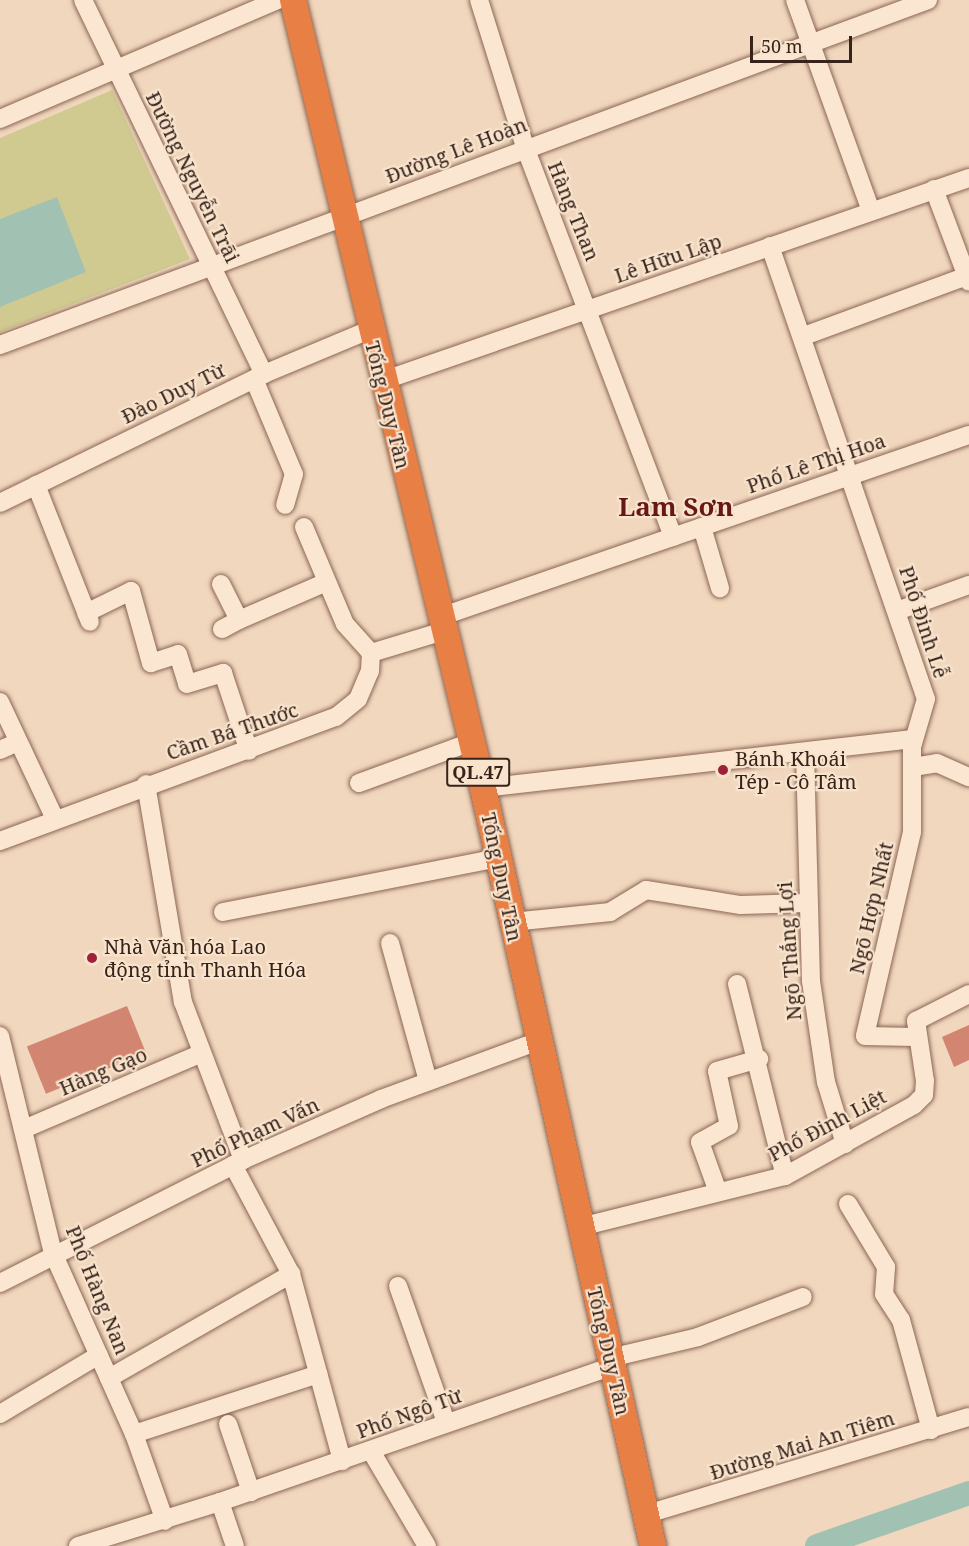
<!DOCTYPE html>
<meta charset="utf-8">
<style>
body{margin:0}
#map{position:relative;width:969px;height:1546px;overflow:hidden;background:#f1d7bd;font-family:"Noto Serif",serif}
div>[style]{position:absolute}
.green>*{inset:0;background:#d0ca91}
.water>*{inset:0;background:#a1c2b2}
.river>*{height:24px;margin:-12px;padding:0 12px;transform-origin:12px;border-radius:12px;background:#a1c2b2}
.building>*{inset:0;background:#d28570;transform-origin:0 0}
.roads{filter:drop-shadow(0 0 2px #8a6655) drop-shadow(0 0 2px #8a6655)}
.minor>*{height:18px;margin:-9px;padding:0 9px;transform-origin:9px;border-radius:9px;background:#fbe6d1}
.highway>*{height:26px;margin:-13px;padding:0 13px;transform-origin:13px;border-radius:13px;background:#e88046}
.dots>*{width:16px;height:16px;translate:-50% -50%;box-sizing:border-box;border:3px solid #f8e3cd;border-radius:50%}
span{translate:-50% -50%;white-space:nowrap;text-align:center;line-height:1.15;-webkit-text-stroke:4.5px #f8e3cd;paint-order:stroke}
.shield-label span{padding:2px 4px;background:#f8e3cd;border:2px solid;border-radius:4px;-webkit-text-stroke-width:0}
.shield-label{font-size:18px;color:#38231b;font-weight:700}
.street-label{font-size:20px;color:#38231b}
.poi-label{font-size:20px;color:#38231b}
.left{translate:0 -50%;text-align:left}
.district-label{font-size:26px;color:#681717;font-weight:700}
.scale{position:absolute;left:750px;top:36px;width:102px;height:27px;box-sizing:border-box;border:3px solid #38231b;border-top:0;padding-left:8px;font-size:18px;line-height:21px;white-space:nowrap;color:#38231b;-webkit-text-stroke:4px #f8e3cd;paint-order:stroke}
</style>
<div id="map">
<div class="green">
<i style="clip-path:polygon(112px 90px,190px 259px,0 332px,0 138px)"></i>
</div>
<div class="water">
<i style="clip-path:polygon(57px 197px,86px 272px,0 307px,0 219px)"></i>
</div>
<div class="river">
<i style="left:817px;top:1546px;width:161px;rotate:-19.2deg"></i>
</div>
<div class="building">
<i style="left:127px;top:1006px;width:51px;height:108px;rotate:68deg"></i>
<i style="clip-path:polygon(969px 1025px,969px 1060px,954px 1067px,942px 1037px)"></i>
</div>
<div class="roads">
<div class="minor">
<i style="left:83px;top:0;width:415px;rotate:64.2deg"></i>
<i style="left:479px;top:0;width:154px;rotate:72.6deg"></i>
<i style="left:525px;top:147px;width:417px;rotate:69.2deg"></i>
<i style="left:795px;top:0;width:224px;rotate:70.2deg"></i>
<i style="left:0;top:119px;width:302px;rotate:-23.2deg"></i>
<i style="left:934px;top:189px;width:99px;rotate:69.4deg"></i>
<i style="left:770px;top:246px;width:479px;rotate:71deg"></i>
<i style="left:926px;top:699px;width:50px;rotate:106.3deg"></i>
<i style="left:912px;top:747px;width:85px;rotate:90deg"></i>
<i style="left:912px;top:832px;width:209px;rotate:103deg"></i>
<i style="left:865px;top:1036px;width:50px;rotate:1.1deg"></i>
<i style="left:804px;top:336px;width:174px;rotate:-20.2deg"></i>
<i style="left:0;top:345px;width:990px;rotate:-20.39deg"></i>
<i style="left:254px;top:379px;width:103px;rotate:67.2deg"></i>
<i style="left:294px;top:474px;width:32px;rotate:106deg"></i>
<i style="left:382px;top:381px;width:621px;rotate:-19.08deg"></i>
<i style="left:36px;top:485px;width:147px;rotate:68.5deg"></i>
<i style="left:0;top:503px;width:294px;rotate:-26deg"></i>
<i style="left:264px;top:374px;width:114px;rotate:-22.7deg"></i>
<i style="left:304px;top:527px;width:105px;rotate:67.1deg"></i>
<i style="left:345px;top:624px;width:39px;rotate:48deg"></i>
<i style="left:702px;top:527px;width:64px;rotate:73.6deg"></i>
<i style="left:221px;top:584px;width:40px;rotate:63.4deg"></i>
<i style="left:239px;top:620px;width:93px;rotate:-23.5deg"></i>
<i style="left:897px;top:611px;width:77px;rotate:-19.9deg"></i>
<i style="left:86px;top:613px;width:50px;rotate:-26.1deg"></i>
<i style="left:131px;top:591px;width:75px;rotate:74.5deg"></i>
<i style="left:151px;top:663px;width:28px;rotate:-18deg"></i>
<i style="left:178px;top:654px;width:31px;rotate:73deg"></i>
<i style="left:187px;top:684px;width:38px;rotate:-17deg"></i>
<i style="left:223px;top:673px;width:82px;rotate:71.6deg"></i>
<i style="left:440px;top:617px;width:559px;rotate:-18.99deg"></i>
<i style="left:222px;top:629px;width:19px;rotate:-28deg"></i>
<i style="left:371px;top:653px;width:76px;rotate:-16.8deg"></i>
<i style="left:0;top:702px;width:129px;rotate:64.8deg"></i>
<i style="left:0;top:750px;width:20px;rotate:-24deg"></i>
<i style="left:805px;top:752px;width:229px;rotate:88.5deg"></i>
<i style="left:811px;top:981px;width:102px;rotate:81.6deg"></i>
<i style="left:826px;top:1082px;width:65px;rotate:73deg"></i>
<i style="left:913px;top:767px;width:24px;rotate:-9deg"></i>
<i style="left:937px;top:763px;width:35px;rotate:24deg"></i>
<i style="left:359px;top:783px;width:119px;rotate:-20.1deg"></i>
<i style="left:146px;top:784px;width:221px;rotate:80.4deg"></i>
<i style="left:183px;top:1002px;width:169px;rotate:69.2deg"></i>
<i style="left:483px;top:788px;width:433px;rotate:-6.5deg"></i>
<i style="left:0;top:841px;width:358px;rotate:-20.3deg"></i>
<i style="left:336px;top:717px;width:28px;rotate:-39deg"></i>
<i style="left:358px;top:699px;width:30px;rotate:-67deg"></i>
<i style="left:370px;top:671px;width:18px;rotate:-87deg"></i>
<i style="left:223px;top:912px;width:280px;rotate:-11.1deg"></i>
<i style="left:512px;top:922px;width:99px;rotate:-5.8deg"></i>
<i style="left:610px;top:912px;width:42px;rotate:-31.4deg"></i>
<i style="left:646px;top:890px;width:96px;rotate:9deg"></i>
<i style="left:741px;top:905px;width:66px;rotate:-1.7deg"></i>
<i style="left:390px;top:943px;width:143px;rotate:74.6deg"></i>
<i style="left:737px;top:984px;width:198px;rotate:76deg"></i>
<i style="left:0;top:1036px;width:223px;rotate:76.3deg"></i>
<i style="left:53px;top:1253px;width:198px;rotate:65.9deg"></i>
<i style="left:134px;top:1434px;width:92px;rotate:70.4deg"></i>
<i style="left:24px;top:1129px;width:191px;rotate:-23.1deg"></i>
<i style="left:233px;top:1165px;width:123px;rotate:62deg"></i>
<i style="left:291px;top:1274px;width:194px;rotate:74.7deg"></i>
<i style="left:718px;top:1192px;width:53px;rotate:-109.8deg"></i>
<i style="left:700px;top:1142px;width:33px;rotate:-29deg"></i>
<i style="left:729px;top:1126px;width:56px;rotate:-102.3deg"></i>
<i style="left:717px;top:1071px;width:44px;rotate:-15.9deg"></i>
<i style="left:848px;top:1204px;width:74px;rotate:58.9deg"></i>
<i style="left:886px;top:1267px;width:27px;rotate:94deg"></i>
<i style="left:884px;top:1294px;width:31px;rotate:57deg"></i>
<i style="left:901px;top:1320px;width:114px;rotate:74.7deg"></i>
<i style="left:580px;top:1227px;width:211px;rotate:-14deg"></i>
<i style="left:785px;top:1176px;width:147px;rotate:-28.8deg"></i>
<i style="left:914px;top:1105px;width:14px;rotate:-45deg"></i>
<i style="left:924px;top:1095px;width:14px;rotate:-86deg"></i>
<i style="left:925px;top:1081px;width:61px;rotate:-98.5deg"></i>
<i style="left:916px;top:1021px;width:59px;rotate:-27deg"></i>
<i style="left:0;top:1283px;width:272px;rotate:-26.8deg"></i>
<i style="left:243px;top:1160px;width:151px;rotate:-23.8deg"></i>
<i style="left:381px;top:1099px;width:168px;rotate:-20.2deg"></i>
<i style="left:398px;top:1286px;width:144px;rotate:70.6deg"></i>
<i style="left:610px;top:1358px;width:90px;rotate:-13.4deg"></i>
<i style="left:698px;top:1337px;width:112px;rotate:-20.9deg"></i>
<i style="left:109px;top:1378px;width:210px;rotate:-29.7deg"></i>
<i style="left:0;top:1414px;width:115px;rotate:-30.8deg"></i>
<i style="left:228px;top:1424px;width:72px;rotate:71.3deg"></i>
<i style="left:134px;top:1434px;width:194px;rotate:-18deg"></i>
<i style="left:371px;top:1451px;width:110px;rotate:59.5deg"></i>
<i style="left:220px;top:1502px;width:46px;rotate:71.2deg"></i>
<i style="left:647px;top:1514px;width:336px;rotate:-16.8deg"></i>
<i style="left:78px;top:1546px;width:149px;rotate:-17.2deg"></i>
<i style="left:220px;top:1502px;width:415px;rotate:-19.1deg"></i>
</div>
<div class="highway">
<i style="left:293px;top:0;width:811px;rotate:76.44deg"></i>
<i style="left:483px;top:788px;width:777px;rotate:77.36deg"></i>
</div>
</div>
<div class="dots">
<i style="left:723px;top:770px;background:#9e203b"></i>
<i style="left:92px;top:958px;background:#9e203b"></i>
</div>
<div class="shield-label">
<span style="left:478px;top:772px">QL.47</span>
</div>
<div class="street-label">
<span style="left:456px;top:150px;rotate:-21deg">Đường Lê Hoàn</span>
<span style="left:193px;top:177px;rotate:64deg">Đường Nguyễn Trãi</span>
<span style="left:574px;top:211px;rotate:68deg">Hàng Than</span>
<span style="left:668px;top:258px;rotate:-19deg">Lê Hữu Lập</span>
<span style="left:173px;top:393px;rotate:-26deg">Đào Duy Từ</span>
<span style="left:388px;top:405px;rotate:76deg">Tống Duy Tân</span>
<span style="left:816px;top:463px;rotate:-19deg">Phố Lê Thị Hoa</span>
<span style="left:924px;top:622px;rotate:72deg">Phố Đinh Lễ</span>
<span style="left:232px;top:731px;rotate:-19deg">Cầm Bá Thước</span>
<span style="left:502px;top:877px;rotate:78deg">Tống Duy Tân</span>
<span style="left:871px;top:908px;rotate:-77deg">Ngõ Hợp Nhất</span>
<span style="left:789px;top:951px;rotate:-94deg">Ngõ Thắng Lợi</span>
<span style="left:103px;top:1071px;rotate:-23deg">Hàng Gạo</span>
<span style="left:827px;top:1125px;rotate:-28deg">Phố Đinh Liệt</span>
<span style="left:255px;top:1132px;rotate:-25deg">Phố Phạm Vấn</span>
<span style="left:98px;top:1290px;rotate:68deg">Phố Hàng Nan</span>
<span style="left:609px;top:1351px;rotate:77deg">Tống Duy Tân</span>
<span style="left:409px;top:1413px;rotate:-20deg">Phố Ngô Từ</span>
<span style="left:802px;top:1445px;rotate:-17deg">Đường Mai An Tiêm</span>
</div>
<div class="poi-label">
<span class="left" style="left:735px;top:770px">Bánh Khoái<br>Tép - Cô Tâm</span>
<span class="left" style="left:104px;top:958px">Nhà Văn hóa Lao<br>động tỉnh Thanh Hóa</span>
</div>
<div class="district-label">
<span style="left:676px;top:507px">Lam Sơn</span>
</div>
<div class="scale">50 m</div>
</div>
